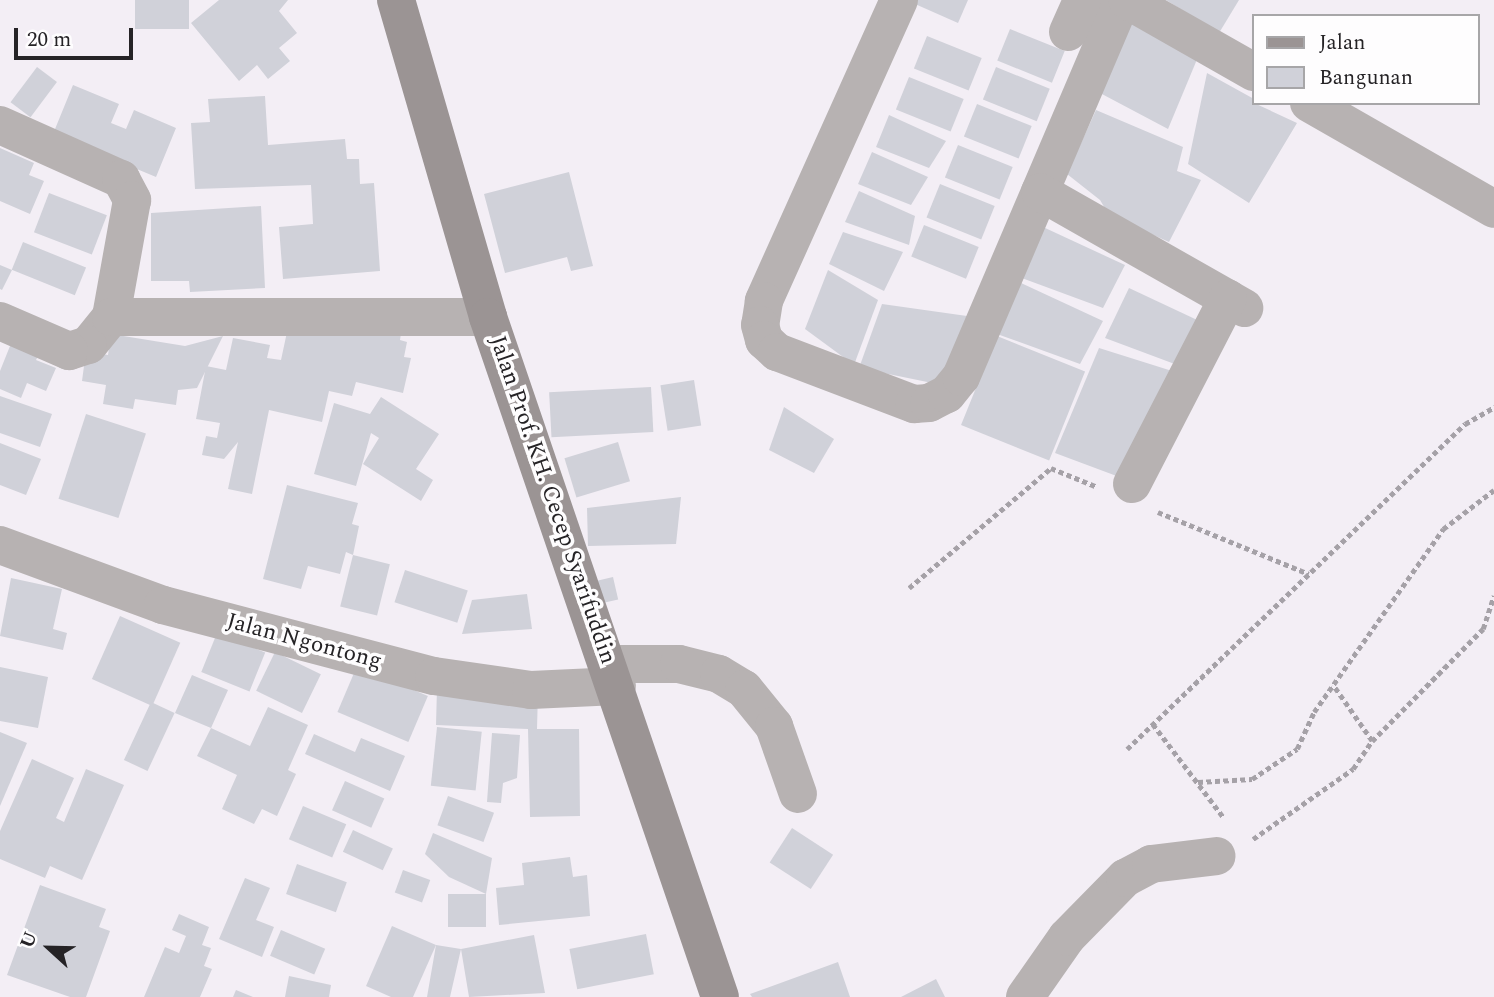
<!DOCTYPE html>
<style>
body{margin:0}
#map{position:relative;width:1494px;height:997px;overflow:hidden;background:#f3eef5;font-family:Spectral,serif}
div>[style]{position:absolute}
.building>*{inset:0;background:#d0d1d9;transform-origin:0 0}
.path>*{height:4.5px;margin-top:-2.25px;transform-origin:0;background:repeating-linear-gradient(90deg,#a5a1a7 0 5px,transparent 0 8.5px)}
.minor>*{height:38px;margin:-19px;padding:0 19px;transform-origin:19px;border-radius:19px;background:#b7b2b2}
.secondary>*{height:38px;margin:-19px;padding:0 19px;transform-origin:19px;border-radius:19px;background:#9b9494}
span{translate:-50% -50%;white-space:nowrap;text-align:center;line-height:1.15;-webkit-text-stroke:7px #fefdfe;paint-order:stroke}
.street-label{font-size:23px;color:#252326}
.legend{position:absolute;left:1252px;top:14px;width:228px;height:91px;box-sizing:border-box;background:#fefdfe;border:2px solid #a7a6a8;margin:0;padding:9px 12px;list-style:none;font-size:21px;color:#252326}
.legend li{display:flex;align-items:center;gap:14px;height:35px}
.legend b{width:35px;border:2px solid #a7a6a8}
.north{position:absolute;left:14px;top:913px;width:70px;height:70px;-webkit-text-stroke:5px #fefdfe;paint-order:stroke;rotate:292deg;font-size:19px;font-weight:700;line-height:28px;text-align:center;color:#252326}
.north::after{content:'';display:block;margin:auto;width:24px;height:32px;background:#252326;clip-path:polygon(50% 0,100% 100%,50% 72%,0 100%)}
.scale{position:absolute;left:14px;top:28px;width:119px;height:32px;box-sizing:border-box;border:4px solid #252326;border-top:0;padding-left:9px;font-size:21px;line-height:24px;white-space:nowrap;color:#252326;-webkit-text-stroke:5px #fefdfe;paint-order:stroke}
</style>
<div id="map">
<div class="building">
<i style="left:135px;top:0;width:54px;height:29px"></i>
<i style="clip-path:polygon(219px 0,288px 0,279px 11px,297px 33px,279px 48px,290px 61px,268px 79px,257px 65px,239px 81px,191px 23px)"></i>
<i style="clip-path:polygon(906px 0,968px 0,958px 23px)"></i>
<i style="clip-path:polygon(1166px 0,1239px 0,1219px 33px)"></i>
<i style="clip-path:polygon(1130px 22px,1198px 57px,1168px 129px,1100px 93px)"></i>
<i style="left:1010px;top:29px;width:59px;height:34px;rotate:22deg"></i>
<i style="left:927px;top:36px;width:59px;height:35px;rotate:22deg"></i>
<i style="left:37px;top:67px;width:25px;height:44px;rotate:37deg"></i>
<i style="left:996px;top:67px;width:58px;height:35px;rotate:22deg"></i>
<i style="clip-path:polygon(1207px 73px,1254px 99px,1254px 103px,1297px 123px,1249px 203px,1188px 164px)"></i>
<i style="left:909px;top:77px;width:59px;height:35px;rotate:22deg"></i>
<i style="clip-path:polygon(73px 85px,119px 104px,111px 123px,126px 129px,134px 110px,176px 128px,156px 177px,53px 134px)"></i>
<i style="clip-path:polygon(265px 96px,268px 145px,345px 139px,347px 159px,359px 159px,360px 184px,374px 183px,380px 271px,283px 279px,279px 227px,313px 224px,311px 185px,195px 189px,191px 123px,210px 122px,208px 99px)"></i>
<i style="left:977px;top:104px;width:59px;height:35px;rotate:22deg"></i>
<i style="clip-path:polygon(1096px 110px,1183px 147px,1177px 171px,1201px 180px,1169px 242px,1109px 215px,1100px 200px,1067px 174px)"></i>
<i style="clip-path:polygon(889px 115px,946px 141px,929px 168px,876px 147px)"></i>
<i style="left:958px;top:145px;width:59px;height:35px;rotate:22deg"></i>
<i style="clip-path:polygon(0 148px,34px 163px,29px 175px,44px 181px,30px 214px,0 201px)"></i>
<i style="clip-path:polygon(872px 152px,928px 177px,911px 205px,858px 184px)"></i>
<i style="clip-path:polygon(569px 172px,593px 266px,571px 271px,567px 257px,505px 273px,484px 194px)"></i>
<i style="left:940px;top:184px;width:59px;height:36px;rotate:22deg"></i>
<i style="clip-path:polygon(859px 191px,915px 216px,909px 245px,845px 222px)"></i>
<i style="left:49px;top:193px;width:62px;height:42px;rotate:21deg"></i>
<i style="clip-path:polygon(261px 206px,265px 288px,190px 292px,189px 281px,151px 281px,151px 213px)"></i>
<i style="left:924px;top:225px;width:59px;height:34px;rotate:22deg"></i>
<i style="clip-path:polygon(1043px 227px,1125px 265px,1103px 308px,1019px 277px)"></i>
<i style="clip-path:polygon(843px 232px,903px 252px,884px 291px,829px 264px)"></i>
<i style="left:23px;top:242px;width:68px;height:30px;rotate:22deg"></i>
<i style="clip-path:polygon(0 265px,12px 270px,2px 290px,0 289px)"></i>
<i style="clip-path:polygon(828px 270px,878px 300px,854px 365px,805px 329px)"></i>
<i style="clip-path:polygon(1021px 283px,1103px 321px,1080px 364px,997px 334px)"></i>
<i style="clip-path:polygon(1129px 288px,1210px 326px,1188px 369px,1105px 338px)"></i>
<i style="clip-path:polygon(882px 304px,967px 316px,942px 385px,859px 368px)"></i>
<i style="clip-path:polygon(290px 318px,402px 326px,400px 340px,407px 342px,404px 357px,411px 358px,403px 393px,356px 382px,352px 396px,329px 391px,322px 422px,269px 410px,252px 494px,228px 489px,238px 442px,224px 459px,202px 455px,206px 436px,217px 438px,220px 423px,196px 419px,206px 366px,226px 370px,233px 338px,270px 345px,267px 358px,281px 360px)"></i>
<i style="clip-path:polygon(111px 334px,185px 346px,223px 336px,197px 388px,178px 390px,176px 405px,135px 399px,133px 409px,103px 404px,106px 385px,82px 381px,86px 351px,108px 355px)"></i>
<i style="clip-path:polygon(14px 336px,42px 348px,36px 360px,56px 368px,46px 391px,27px 383px,21px 398px,0 389px,0 371px)"></i>
<i style="left:997px;top:336px;width:95px;height:96px;rotate:22deg"></i>
<i style="clip-path:polygon(1099px 348px,1188px 376px,1138px 484px,1055px 453px)"></i>
<i style="left:694px;top:380px;width:46px;height:34px;rotate:81deg"></i>
<i style="left:651px;top:387px;width:45px;height:102px;rotate:87deg"></i>
<i style="clip-path:polygon(0 396px,52px 414px,40px 447px,0 433px)"></i>
<i style="clip-path:polygon(381px 397px,439px 434px,416px 469px,433px 480px,421px 501px,363px 464px,379px 438px,371px 433px,356px 486px,314px 474px,334px 403px,370px 414px)"></i>
<i style="clip-path:polygon(784px 407px,834px 439px,814px 473px,769px 450px)"></i>
<i style="left:86px;top:414px;width:63px;height:89px;rotate:18deg"></i>
<i style="left:618px;top:442px;width:41px;height:56px;rotate:73deg"></i>
<i style="clip-path:polygon(0 443px,41px 459px,26px 495px,0 485px)"></i>
<i style="clip-path:polygon(287px 485px,358px 503px,352px 524px,359px 526px,353px 555px,346px 552px,340px 574px,308px 566px,301px 589px,263px 579px)"></i>
<i style="clip-path:polygon(681px 497px,676px 544px,588px 546px,587px 508px)"></i>
<i style="left:353px;top:555px;width:38px;height:53px;rotate:14deg"></i>
<i style="left:405px;top:570px;width:66px;height:34px;rotate:18deg"></i>
<i style="left:613px;top:577px;width:23px;height:24px;rotate:77deg"></i>
<i style="clip-path:polygon(11px 578px,62px 589px,53px 629px,67px 633px,63px 650px,0 636px)"></i>
<i style="clip-path:polygon(527px 594px,532px 629px,462px 634px,472px 600px)"></i>
<i style="left:120px;top:616px;width:66px;height:69px;rotate:24deg"></i>
<i style="left:217px;top:633px;width:52px;height:42px;rotate:22deg"></i>
<i style="left:275px;top:652px;width:51px;height:43px;rotate:26deg"></i>
<i style="left:357px;top:666px;width:77px;height:50px;rotate:23deg"></i>
<i style="clip-path:polygon(0 667px,48px 677px,38px 728px,0 721px)"></i>
<i style="clip-path:polygon(192px 675px,228px 690px,211px 728px,250px 746px,268px 707px,308px 725px,288px 770px,296px 774px,277px 816px,262px 809px,254px 824px,222px 809px,237px 775px,197px 756px,211px 728px,175px 713px)"></i>
<i style="clip-path:polygon(437px 688px,538px 692px,537px 729px,579px 729px,580px 816px,530px 817px,528px 729px,436px 725px)"></i>
<i style="left:151px;top:702px;width:26px;height:64px;rotate:25deg"></i>
<i style="left:437px;top:727px;width:45px;height:59px;rotate:6deg"></i>
<i style="clip-path:polygon(0 732px,27px 743px,0 806px)"></i>
<i style="clip-path:polygon(492px 733px,520px 735px,517px 778px,503px 783px,501px 803px,487px 802px)"></i>
<i style="clip-path:polygon(314px 734px,355px 752px,361px 738px,405px 756px,390px 791px,305px 754px)"></i>
<i style="clip-path:polygon(32px 759px,74px 778px,56px 818px,64px 822px,86px 769px,124px 785px,82px 880px,50px 866px,45px 878px,0 859px,0 831px)"></i>
<i style="left:345px;top:781px;width:43px;height:32px;rotate:24deg"></i>
<i style="left:448px;top:796px;width:49px;height:31px;rotate:20deg"></i>
<i style="left:303px;top:806px;width:47px;height:36px;rotate:23deg"></i>
<i style="left:792px;top:828px;width:49px;height:41px;rotate:33deg"></i>
<i style="left:353px;top:830px;width:44px;height:24px;rotate:25deg"></i>
<i style="clip-path:polygon(433px 833px,492px 858px,486px 894px,449px 877px,425px 854px)"></i>
<i style="clip-path:polygon(570px 857px,573px 877px,587px 875px,590px 916px,499px 925px,496px 888px,524px 885px,522px 863px)"></i>
<i style="left:297px;top:864px;width:53px;height:32px;rotate:20deg"></i>
<i style="left:403px;top:870px;width:29px;height:24px;rotate:20deg"></i>
<i style="clip-path:polygon(245px 878px,270px 888px,256px 920px,274px 927px,262px 957px,219px 939px)"></i>
<i style="clip-path:polygon(40px 885px,106px 909px,99px 927px,110px 931px,86px 997px,70px 997px,7px 975px)"></i>
<i style="left:448px;top:894px;width:38px;height:33px"></i>
<i style="clip-path:polygon(179px 914px,209px 927px,202px 945px,211px 948px,204px 966px,212px 969px,200px 997px,144px 997px,165px 947px,179px 953px,186px 936px,172px 930px)"></i>
<i style="clip-path:polygon(392px 926px,436px 945px,413px 997px,391px 997px,366px 986px)"></i>
<i style="left:281px;top:930px;width:48px;height:28px;rotate:23deg"></i>
<i style="left:646px;top:934px;width:41px;height:78px;rotate:79deg"></i>
<i style="clip-path:polygon(534px 935px,545px 993px,469px 997px,461px 949px,450px 997px,427px 997px,436px 945px,461px 949px)"></i>
<i style="clip-path:polygon(838px 962px,850px 997px,752px 997px,750px 994px)"></i>
<i style="clip-path:polygon(289px 976px,331px 985px,329px 997px,285px 997px)"></i>
<i style="clip-path:polygon(936px 979px,945px 997px,901px 997px)"></i>
<i style="clip-path:polygon(236px 990px,253px 997px,233px 997px)"></i>
</div>
<div class="path">
<i style="left:1158px;top:512px;width:163px;rotate:22.3deg"></i>
<i style="left:909px;top:588px;width:186px;rotate:-40.2deg"></i>
<i style="left:1051px;top:468px;width:48px;rotate:22.2deg"></i>
<i style="left:1153px;top:724px;width:118px;rotate:52.9deg"></i>
<i style="left:1372px;top:741px;width:158px;rotate:-45.3deg"></i>
<i style="left:1483px;top:629px;width:35px;rotate:-72deg"></i>
<i style="left:1127px;top:749px;width:469px;rotate:-43.9deg"></i>
<i style="left:1465px;top:424px;width:34px;rotate:-30deg"></i>
<i style="left:1198px;top:782px;width:54px;rotate:-3.2deg"></i>
<i style="left:1252px;top:779px;width:54px;rotate:-33.7deg"></i>
<i style="left:1297px;top:749px;width:41px;rotate:-65.3deg"></i>
<i style="left:1314px;top:712px;width:224px;rotate:-54.8deg"></i>
<i style="left:1443px;top:529px;width:64px;rotate:-37.4deg"></i>
<i style="left:1253px;top:839px;width:122px;rotate:-35deg"></i>
<i style="left:1353px;top:769px;width:34px;rotate:-56deg"></i>
<i style="left:1372px;top:741px;width:68px;rotate:-124.9deg"></i>
</div>
<div class="minor">
<i style="left:899px;top:0;width:330px;rotate:114.2deg"></i>
<i style="left:764px;top:301px;width:24px;rotate:99deg"></i>
<i style="left:760px;top:325px;width:16px;rotate:75deg"></i>
<i style="left:764px;top:340px;width:18px;rotate:43deg"></i>
<i style="left:777px;top:352px;width:147px;rotate:20.8deg"></i>
<i style="left:914px;top:404px;width:15px;rotate:-4deg"></i>
<i style="left:929px;top:403px;width:20px;rotate:-27deg"></i>
<i style="left:947px;top:394px;width:22px;rotate:-51deg"></i>
<i style="left:961px;top:377px;width:410px;rotate:-66.9deg"></i>
<i style="left:1127px;top:0;width:146px;rotate:29.6deg"></i>
<i style="left:1068px;top:32px;width:35px;rotate:-66deg"></i>
<i style="left:1309px;top:103px;width:213px;rotate:29.8deg"></i>
<i style="left:0;top:125px;width:133px;rotate:24.1deg"></i>
<i style="left:121px;top:179px;width:24px;rotate:62deg"></i>
<i style="left:132px;top:200px;width:119px;rotate:100.2deg"></i>
<i style="left:111px;top:317px;width:36px;rotate:129deg"></i>
<i style="left:88px;top:345px;width:20px;rotate:162deg"></i>
<i style="left:69px;top:351px;width:75px;rotate:-156.5deg"></i>
<i style="left:1040px;top:192px;width:235px;rotate:29.6deg"></i>
<i style="left:111px;top:317px;width:377px"></i>
<i style="left:1132px;top:484px;width:209px;rotate:-62.7deg"></i>
<i style="left:0;top:545px;width:174px;rotate:20.2deg"></i>
<i style="left:163px;top:605px;width:280px;rotate:14.7deg"></i>
<i style="left:434px;top:676px;width:98px;rotate:8.2deg"></i>
<i style="left:531px;top:690px;width:86px;rotate:-2.7deg"></i>
<i style="left:610px;top:664px;width:69px"></i>
<i style="left:679px;top:664px;width:41px;rotate:14deg"></i>
<i style="left:719px;top:674px;width:29px;rotate:31deg"></i>
<i style="left:744px;top:689px;width:48px;rotate:51deg"></i>
<i style="left:774px;top:726px;width:72px;rotate:70.6deg"></i>
<i style="left:1025px;top:997px;width:73px;rotate:-55deg"></i>
<i style="left:1067px;top:937px;width:83px;rotate:-45.5deg"></i>
<i style="left:1125px;top:878px;width:30px;rotate:-28deg"></i>
<i style="left:1151px;top:864px;width:66px;rotate:-6.9deg"></i>
</div>
<div class="secondary">
<i style="left:396px;top:0;width:330px;rotate:73.8deg"></i>
<i style="left:488px;top:317px;width:718px;rotate:71.16deg"></i>
</div>
<div class="street-label">
<span style="left:552px;top:500px;rotate:71deg">Jalan Prof. KH. Cecep Syarifuddin</span>
<span style="left:304px;top:642px;rotate:15deg">Jalan Ngontong</span>
</div>
<ul class="legend">
<li><b style="height:9px;background:#9b9494"></b>Jalan</li>
<li><b style="height:19px;background:#d0d1d9"></b>Bangunan</li>
</ul>
<div class="north">U</div>
<div class="scale">20 m</div>
</div>
